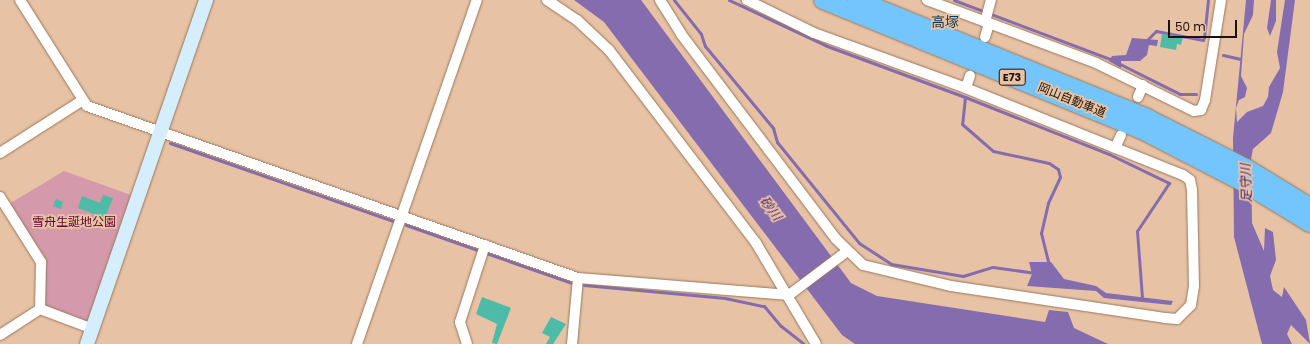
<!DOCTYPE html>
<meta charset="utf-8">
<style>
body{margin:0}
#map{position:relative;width:1310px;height:344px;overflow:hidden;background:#e7c2a4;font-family:Poppins,"Noto Sans JP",sans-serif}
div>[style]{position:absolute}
.green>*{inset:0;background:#d499aa}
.water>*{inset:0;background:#856caf}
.stream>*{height:3px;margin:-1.5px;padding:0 1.5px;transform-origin:1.5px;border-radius:1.5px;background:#856caf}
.building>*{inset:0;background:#4ebba8}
.roads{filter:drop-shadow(0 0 1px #9a775c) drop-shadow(0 0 1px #9a775c)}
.street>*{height:10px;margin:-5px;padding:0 5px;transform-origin:5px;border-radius:5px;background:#fff}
.secondary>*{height:14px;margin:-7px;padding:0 7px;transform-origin:7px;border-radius:7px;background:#d5eefe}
.highway>*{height:18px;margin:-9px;padding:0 9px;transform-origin:9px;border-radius:9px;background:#74c5fd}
span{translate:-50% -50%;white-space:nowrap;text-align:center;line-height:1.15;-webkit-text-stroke:3.5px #e7c2a4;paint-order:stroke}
.shield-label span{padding:1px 3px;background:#e7c2a4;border:1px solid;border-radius:3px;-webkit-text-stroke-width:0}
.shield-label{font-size:11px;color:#1e1106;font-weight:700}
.street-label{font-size:12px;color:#1e1106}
.park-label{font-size:12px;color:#650032}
.water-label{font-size:13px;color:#472374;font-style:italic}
.quarter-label{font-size:14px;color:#123850}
.scale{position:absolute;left:1168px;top:20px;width:69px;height:18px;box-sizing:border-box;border:2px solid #1e1106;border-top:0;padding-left:5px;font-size:12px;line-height:14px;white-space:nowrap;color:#1e1106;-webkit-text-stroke:3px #e7c2a4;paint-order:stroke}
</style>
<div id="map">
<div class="green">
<i style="clip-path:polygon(64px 171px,131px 195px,87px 322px,45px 306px,46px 259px,9px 204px)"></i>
</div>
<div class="water">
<i style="clip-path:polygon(574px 0,641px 0,851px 283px,877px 296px,1045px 322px,1049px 310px,1068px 312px,1074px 328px,1108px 344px,855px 344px,842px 335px,604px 22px)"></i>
<i style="clip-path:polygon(1246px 0,1254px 0,1253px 15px,1244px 34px,1241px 76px,1247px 88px,1245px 97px,1239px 100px,1236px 108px,1237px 122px,1247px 112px,1263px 106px,1268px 97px,1269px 87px,1280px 68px,1277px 52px,1285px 0,1295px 0,1283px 92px,1271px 133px,1253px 149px,1251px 159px,1252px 223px,1264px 251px,1265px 228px,1273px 232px,1276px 260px,1270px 276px,1273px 290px,1282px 297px,1284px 287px,1306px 320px,1310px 344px,1291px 325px,1287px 334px,1292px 344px,1262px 344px,1234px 237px,1233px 138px)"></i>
<i style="clip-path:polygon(1271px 0,1276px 0,1276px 21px,1270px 36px,1267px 28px)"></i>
<i style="clip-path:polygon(1132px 38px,1158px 40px,1157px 46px,1149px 45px,1147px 55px,1140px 61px,1121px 61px,1121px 68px,1109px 61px,1112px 56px,1126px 55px)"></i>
<i style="clip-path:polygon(1029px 262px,1051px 262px,1064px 279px,1096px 286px,1106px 293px,1173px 301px,1171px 305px,1104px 298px,1096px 291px,1027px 286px,1032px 274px)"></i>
</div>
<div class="stream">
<i style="left:674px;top:0;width:43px;rotate:51.5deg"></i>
<i style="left:701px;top:34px;width:13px;rotate:72deg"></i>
<i style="left:705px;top:46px;width:107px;rotate:50.3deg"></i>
<i style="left:773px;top:128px;width:15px;rotate:74deg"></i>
<i style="left:777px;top:142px;width:130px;rotate:50.9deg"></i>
<i style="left:859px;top:243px;width:38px;rotate:33deg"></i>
<i style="left:891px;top:264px;width:73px;rotate:9.5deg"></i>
<i style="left:963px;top:276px;width:31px;rotate:-17deg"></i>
<i style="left:993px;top:267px;width:43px;rotate:7.9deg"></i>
<i style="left:729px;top:0;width:108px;rotate:25.1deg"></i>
<i style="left:827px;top:46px;width:147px;rotate:20.3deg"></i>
<i style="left:965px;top:97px;width:27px;rotate:96deg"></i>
<i style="left:962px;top:124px;width:41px;rotate:41.1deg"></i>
<i style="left:993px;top:151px;width:57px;rotate:12.1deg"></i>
<i style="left:1049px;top:163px;width:11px;rotate:34deg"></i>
<i style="left:1058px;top:169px;width:8px;rotate:76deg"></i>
<i style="left:1060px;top:177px;width:29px;rotate:115deg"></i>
<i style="left:1048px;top:203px;width:31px;rotate:103deg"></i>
<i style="left:1041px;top:233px;width:33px;rotate:76deg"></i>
<i style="left:954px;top:0;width:170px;rotate:20.7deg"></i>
<i style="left:1204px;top:38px;width:38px;rotate:-84deg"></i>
<i style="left:1147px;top:40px;width:13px;rotate:-45deg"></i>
<i style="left:1156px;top:31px;width:48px;rotate:10.8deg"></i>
<i style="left:1223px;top:55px;width:17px;rotate:13deg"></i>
<i style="left:1118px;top:63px;width:69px;rotate:26.6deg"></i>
<i style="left:1180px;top:94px;width:16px"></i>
<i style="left:965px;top:97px;width:155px;rotate:21.6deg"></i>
<i style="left:1109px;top:154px;width:67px;rotate:25.8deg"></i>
<i style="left:1169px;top:183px;width:58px;rotate:123.7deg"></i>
<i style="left:1137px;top:231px;width:67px;rotate:85.7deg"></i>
<i style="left:170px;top:143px;width:238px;rotate:19.3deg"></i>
<i style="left:406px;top:225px;width:176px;rotate:19.3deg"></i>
<i style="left:584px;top:285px;width:142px;rotate:5.3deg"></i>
<i style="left:725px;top:298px;width:40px;rotate:12deg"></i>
<i style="left:764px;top:306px;width:26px;rotate:50deg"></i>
<i style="left:781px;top:326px;width:29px;rotate:38deg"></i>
</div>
<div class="building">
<i style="clip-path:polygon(1162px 34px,1183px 37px,1181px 45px,1177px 44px,1176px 50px,1160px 47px)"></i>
<i style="clip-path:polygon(103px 195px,113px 198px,105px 218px,78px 208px,82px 196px,100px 203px)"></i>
<i style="clip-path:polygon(56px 199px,63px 202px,61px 209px,53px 206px)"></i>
<i style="clip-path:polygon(482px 297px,511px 308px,497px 344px,492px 343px,497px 324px,476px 314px)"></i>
<i style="clip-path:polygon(551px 317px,566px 324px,553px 344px,546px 344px,550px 337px,542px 333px)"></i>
</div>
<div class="roads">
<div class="street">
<i style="left:20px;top:0;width:125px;rotate:57.7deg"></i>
<i style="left:87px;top:106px;width:520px;rotate:19.31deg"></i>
<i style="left:578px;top:278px;width:212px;rotate:4.6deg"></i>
<i style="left:789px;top:295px;width:71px;rotate:-37deg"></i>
<i style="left:547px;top:0;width:36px;rotate:34deg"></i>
<i style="left:577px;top:20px;width:44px;rotate:43.2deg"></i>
<i style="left:609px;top:50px;width:243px;rotate:52.7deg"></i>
<i style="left:756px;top:243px;width:117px;rotate:59.3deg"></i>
<i style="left:660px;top:0;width:40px;rotate:58deg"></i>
<i style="left:681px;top:34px;width:257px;rotate:52.9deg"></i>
<i style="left:836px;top:239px;width:37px;rotate:44deg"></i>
<i style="left:863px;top:265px;width:90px;rotate:13.4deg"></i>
<i style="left:951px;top:286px;width:216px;rotate:8.5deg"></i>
<i style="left:1165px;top:318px;width:12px;rotate:5deg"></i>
<i style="left:1177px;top:319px;width:20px;rotate:-45deg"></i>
<i style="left:1191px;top:305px;width:19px;rotate:-81deg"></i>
<i style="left:1194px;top:286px;width:96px;rotate:-91.2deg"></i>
<i style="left:1192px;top:190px;width:10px;rotate:-101deg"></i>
<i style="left:1190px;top:180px;width:9px;rotate:-144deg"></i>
<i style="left:1183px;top:175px;width:234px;rotate:-158.2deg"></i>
<i style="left:966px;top:88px;width:162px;rotate:-160.1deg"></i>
<i style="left:814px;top:33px;width:75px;rotate:-153.8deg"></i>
<i style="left:927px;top:0;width:180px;rotate:20.4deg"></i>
<i style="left:1096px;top:63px;width:109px;rotate:26.1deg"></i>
<i style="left:1194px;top:111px;width:7px;rotate:-8deg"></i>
<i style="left:1201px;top:110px;width:11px;rotate:-68deg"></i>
<i style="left:1205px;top:100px;width:101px;rotate:-80.9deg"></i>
<i style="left:985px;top:22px;width:23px;rotate:-75deg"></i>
<i style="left:985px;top:37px;width:14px;rotate:-73deg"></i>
<i style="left:966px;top:88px;width:13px;rotate:-72deg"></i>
<i style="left:1138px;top:97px;width:13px;rotate:-67deg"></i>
<i style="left:1115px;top:148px;width:14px;rotate:-65deg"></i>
<i style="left:0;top:153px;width:98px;rotate:-32.6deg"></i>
<i style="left:0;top:197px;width:77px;rotate:57.8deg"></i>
<i style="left:41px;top:262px;width:47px;rotate:91.2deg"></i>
<i style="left:40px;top:309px;width:57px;rotate:20.7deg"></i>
<i style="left:0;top:335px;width:48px;rotate:-33deg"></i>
<i style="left:357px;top:344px;width:364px;rotate:-70.8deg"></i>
<i style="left:467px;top:344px;width:23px;rotate:-108deg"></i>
<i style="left:460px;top:322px;width:81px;rotate:-72deg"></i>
<i style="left:572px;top:344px;width:66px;rotate:-84.8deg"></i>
</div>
<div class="secondary">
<i style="left:87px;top:344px;width:364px;rotate:-70.9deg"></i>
</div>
<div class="highway">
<i style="left:823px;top:0;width:344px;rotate:22.2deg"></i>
<i style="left:1142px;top:130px;width:117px;rotate:27.4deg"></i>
<i style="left:1246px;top:184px;width:75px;rotate:31.4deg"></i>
<i style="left:857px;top:0;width:313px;rotate:22.1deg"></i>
<i style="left:1147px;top:118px;width:111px;rotate:26.8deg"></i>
<i style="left:1246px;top:168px;width:75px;rotate:31.4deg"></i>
</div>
</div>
<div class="shield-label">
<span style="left:1012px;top:77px">E73</span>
</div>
<div class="street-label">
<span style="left:1072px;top:100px;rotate:22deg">岡山自動車道</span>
</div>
<div class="park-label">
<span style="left:74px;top:222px">雪舟生誕地公園</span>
</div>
<div class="water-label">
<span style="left:1247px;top:183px;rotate:-92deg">足守川</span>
<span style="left:770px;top:209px;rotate:53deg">砂川</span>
</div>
<div class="quarter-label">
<span style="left:945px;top:22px">高塚</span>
</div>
<div class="scale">50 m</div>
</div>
